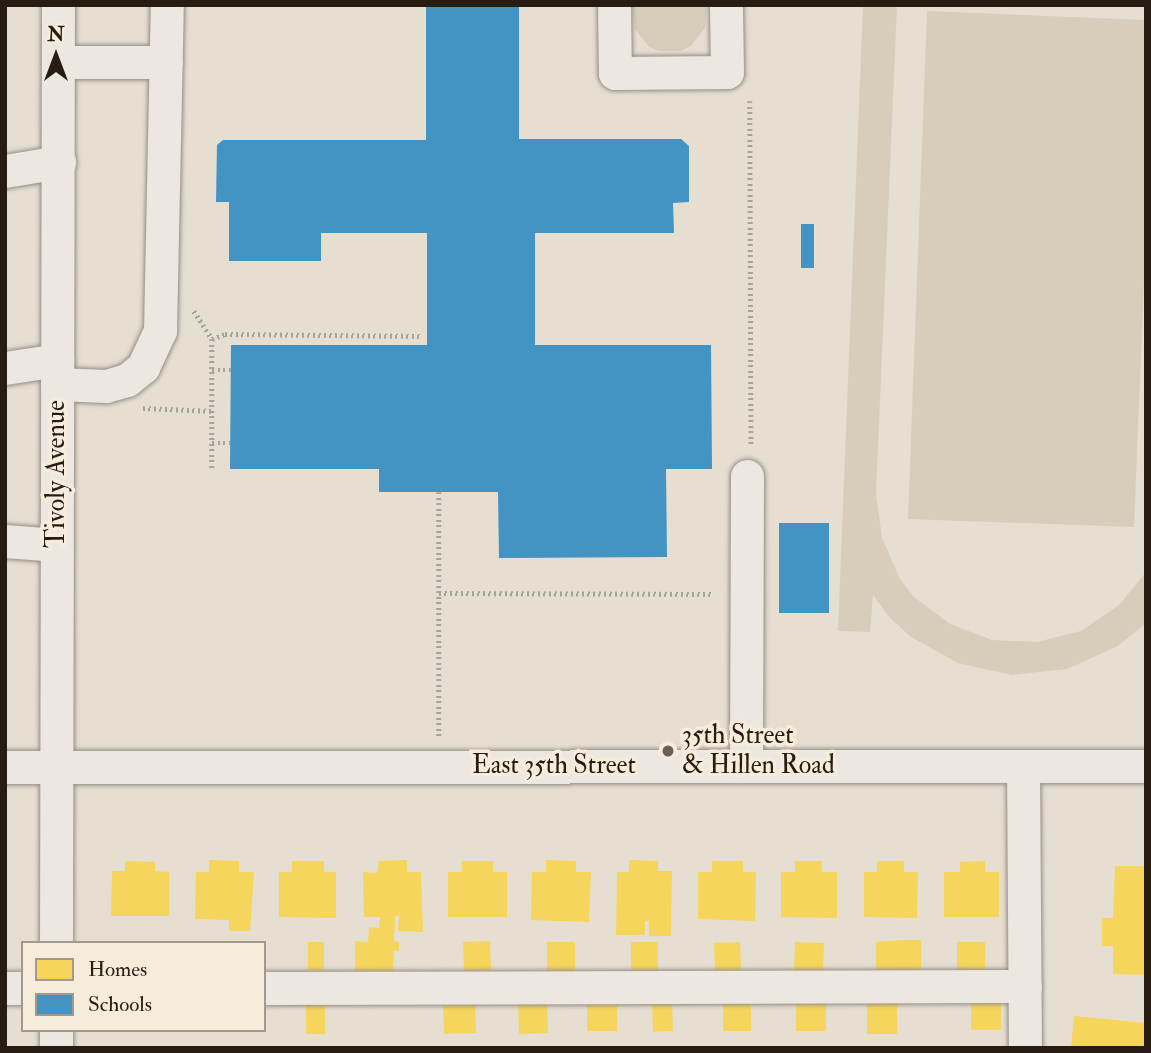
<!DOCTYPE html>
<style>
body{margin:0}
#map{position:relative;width:1151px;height:1053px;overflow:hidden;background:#e6ded1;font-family:"IM FELL Double Pica",serif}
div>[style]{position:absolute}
.green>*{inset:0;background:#d8cdbb}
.homes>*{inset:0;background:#f6d55c;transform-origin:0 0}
.schools>*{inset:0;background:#4393c3;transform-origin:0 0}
.path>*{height:4.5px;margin-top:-2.25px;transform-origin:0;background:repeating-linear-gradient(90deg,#a6a29c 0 2px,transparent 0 5.5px)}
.roads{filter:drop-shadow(0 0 2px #958e86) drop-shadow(0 0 2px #958e86)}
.minor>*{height:33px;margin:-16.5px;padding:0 16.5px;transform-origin:16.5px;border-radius:16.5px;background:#ece7e0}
.dots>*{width:19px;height:19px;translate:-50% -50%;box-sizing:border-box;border:4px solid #f5ecdb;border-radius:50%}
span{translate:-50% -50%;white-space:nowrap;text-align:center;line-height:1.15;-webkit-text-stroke:7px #f5ecdb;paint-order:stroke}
.street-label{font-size:26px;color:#281b12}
.poi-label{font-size:26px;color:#281b12}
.left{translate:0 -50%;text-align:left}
.frame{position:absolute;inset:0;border:7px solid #281b12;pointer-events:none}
.legend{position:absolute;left:21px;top:941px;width:245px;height:91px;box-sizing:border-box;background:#f5ecdb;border:2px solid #a3988b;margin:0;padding:9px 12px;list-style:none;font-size:21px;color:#281b12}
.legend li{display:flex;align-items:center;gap:14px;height:35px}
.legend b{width:35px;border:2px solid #a3988b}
.north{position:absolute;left:21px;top:21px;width:70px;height:70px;-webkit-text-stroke:5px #f5ecdb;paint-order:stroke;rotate:0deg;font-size:19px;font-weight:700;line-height:28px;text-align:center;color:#281b12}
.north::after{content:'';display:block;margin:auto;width:24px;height:32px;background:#281b12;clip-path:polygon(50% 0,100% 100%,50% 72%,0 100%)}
</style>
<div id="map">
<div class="green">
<i style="clip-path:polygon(632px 5px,707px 5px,705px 28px,691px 46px,681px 51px,659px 51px,649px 47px,635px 29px)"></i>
<i style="clip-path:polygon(863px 5px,897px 5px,876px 493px,882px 538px,900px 579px,914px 597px,950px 624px,992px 640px,1037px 642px,1081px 631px,1119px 605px,1146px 572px,1146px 623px,1118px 646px,1067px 669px,1012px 675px,958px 663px,911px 637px,890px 618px,873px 595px,870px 632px,838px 631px)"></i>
<i style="clip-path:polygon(927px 11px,1146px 20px,1146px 232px,1134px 527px,908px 519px)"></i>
</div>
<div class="homes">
<i style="clip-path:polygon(209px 860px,239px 861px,239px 872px,254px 872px,250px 931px,229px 931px,229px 920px,195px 919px,196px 872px,209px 872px)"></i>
<i style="clip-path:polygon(407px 860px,407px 872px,421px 872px,423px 932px,398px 931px,399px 916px,395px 916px,394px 941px,399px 942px,399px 951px,394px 951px,393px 971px,355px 971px,355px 941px,368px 942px,369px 927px,379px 928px,380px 917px,364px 917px,363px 872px,377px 873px,379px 861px)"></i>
<i style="clip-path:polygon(546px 860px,576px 861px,576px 872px,591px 872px,589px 922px,531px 920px,532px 872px,546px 872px)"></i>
<i style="clip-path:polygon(629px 860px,658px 861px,658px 871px,672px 871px,671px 936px,649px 936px,649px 921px,645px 921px,645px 935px,616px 935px,617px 872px,629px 872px)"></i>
<i style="clip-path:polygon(125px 861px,155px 862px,155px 871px,169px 872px,169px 916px,111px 916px,112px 871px,125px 871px)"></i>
<i style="clip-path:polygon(292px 861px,324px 861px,324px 872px,336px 872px,336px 918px,279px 917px,279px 872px,292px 872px)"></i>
<i style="clip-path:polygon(462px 861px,493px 861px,493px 872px,507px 872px,507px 917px,448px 917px,448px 872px,462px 872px)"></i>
<i style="clip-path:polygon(712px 861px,743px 861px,743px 872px,756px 872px,755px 921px,698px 919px,698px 872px,712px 872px)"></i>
<i style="clip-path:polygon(795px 861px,822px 861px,822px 872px,837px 872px,837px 918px,781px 917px,781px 872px,795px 872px)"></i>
<i style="clip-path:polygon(877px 861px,904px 861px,904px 872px,918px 872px,917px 918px,864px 917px,864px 872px,877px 872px)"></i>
<i style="clip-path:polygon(985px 861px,985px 872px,999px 872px,999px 917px,944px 917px,944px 872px,960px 872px,960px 862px)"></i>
<i style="clip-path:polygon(1115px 866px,1146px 866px,1146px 975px,1113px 974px,1113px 946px,1102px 946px,1102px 918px,1113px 918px)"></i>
<i style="clip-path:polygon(904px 940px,921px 940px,921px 970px,876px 971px,876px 942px)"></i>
<i style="left:490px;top:941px;width:29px;height:27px;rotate:88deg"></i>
<i style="left:308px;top:942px;width:16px;height:28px"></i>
<i style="left:547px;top:942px;width:28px;height:29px"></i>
<i style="left:658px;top:942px;width:28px;height:27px;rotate:90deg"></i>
<i style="left:740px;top:942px;width:28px;height:26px;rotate:88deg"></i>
<i style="left:795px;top:942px;width:29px;height:29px;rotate:2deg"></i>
<i style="left:957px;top:942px;width:28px;height:29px"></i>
<i style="left:306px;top:1002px;width:19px;height:32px"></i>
<i style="left:475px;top:1002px;width:31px;height:32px;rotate:88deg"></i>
<i style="left:547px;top:1002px;width:31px;height:29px;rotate:88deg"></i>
<i style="left:587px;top:1002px;width:30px;height:29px"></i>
<i style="left:672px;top:1002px;width:29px;height:20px;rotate:88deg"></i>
<i style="left:867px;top:1002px;width:30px;height:32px"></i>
<i style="left:796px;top:1003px;width:30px;height:28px"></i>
<i style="left:971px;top:1003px;width:30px;height:27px"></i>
<i style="left:723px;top:1004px;width:28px;height:27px"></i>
<i style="clip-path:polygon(1074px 1016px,1146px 1023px,1146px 1048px,1071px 1048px)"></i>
</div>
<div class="schools">
<i style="clip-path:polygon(426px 5px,519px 5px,519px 139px,681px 139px,689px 146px,689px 202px,673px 203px,674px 233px,535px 233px,535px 345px,711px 345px,712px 469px,666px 469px,667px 557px,499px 558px,498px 492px,379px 492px,379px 469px,230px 469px,231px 345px,427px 345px,427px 233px,321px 233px,321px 261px,229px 261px,229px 202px,216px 202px,217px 145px,223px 140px,426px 140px)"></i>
<i style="left:801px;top:224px;width:13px;height:44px"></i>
<i style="left:779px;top:523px;width:50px;height:90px"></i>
</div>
<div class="path">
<i style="left:750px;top:101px;width:344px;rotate:89.8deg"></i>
<i style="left:194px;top:311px;width:33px;rotate:57deg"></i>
<i style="left:212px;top:339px;width:131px;rotate:90deg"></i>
<i style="left:212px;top:339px;width:14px;rotate:-21deg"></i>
<i style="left:225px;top:334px;width:197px;rotate:0.6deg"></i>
<i style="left:212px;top:370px;width:19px"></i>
<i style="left:143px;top:408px;width:69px;rotate:2.5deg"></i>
<i style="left:212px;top:443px;width:18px"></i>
<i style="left:439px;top:492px;width:244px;rotate:90deg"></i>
<i style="left:439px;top:593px;width:275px;rotate:0.2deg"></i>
</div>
<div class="roads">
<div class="minor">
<i style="left:614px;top:5px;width:68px;rotate:89.2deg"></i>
<i style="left:615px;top:73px;width:112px;rotate:-0.5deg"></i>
<i style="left:727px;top:72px;width:67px;rotate:-90.9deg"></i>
<i style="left:58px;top:62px;width:108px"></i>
<i style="left:5px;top:171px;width:55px;rotate:-9.5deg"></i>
<i style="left:5px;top:368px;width:53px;rotate:-8.7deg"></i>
<i style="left:57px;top:384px;width:49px;rotate:2.3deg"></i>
<i style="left:106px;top:386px;width:22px;rotate:-16deg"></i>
<i style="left:127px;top:380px;width:21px;rotate:-39deg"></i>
<i style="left:143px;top:367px;width:40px;rotate:-65deg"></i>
<i style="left:160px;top:331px;width:326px;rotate:-88.8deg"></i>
<i style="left:5px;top:541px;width:52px;rotate:4.4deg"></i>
<i style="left:746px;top:766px;width:290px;rotate:-89.8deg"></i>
<i style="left:1023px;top:766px;width:282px;rotate:89.6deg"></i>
<i style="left:5px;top:767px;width:1141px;rotate:-0.05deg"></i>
<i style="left:56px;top:943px;width:938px;rotate:-89.88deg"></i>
<i style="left:5px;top:988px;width:18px"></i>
<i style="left:264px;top:988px;width:761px;rotate:-0.15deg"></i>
<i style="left:56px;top:1030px;width:18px;rotate:90deg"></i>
</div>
</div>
<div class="dots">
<i style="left:668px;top:751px;background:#6a5f55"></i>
</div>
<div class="street-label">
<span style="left:57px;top:474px;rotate:-90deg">Tivoly Avenue</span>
<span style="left:554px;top:766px">East 35th Street</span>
</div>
<div class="poi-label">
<span class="left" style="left:682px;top:751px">35th Street<br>&amp; Hillen Road</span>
</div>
<div class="frame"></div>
<ul class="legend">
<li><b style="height:19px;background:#f6d55c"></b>Homes</li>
<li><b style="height:19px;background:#4393c3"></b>Schools</li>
</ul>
<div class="north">N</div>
</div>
